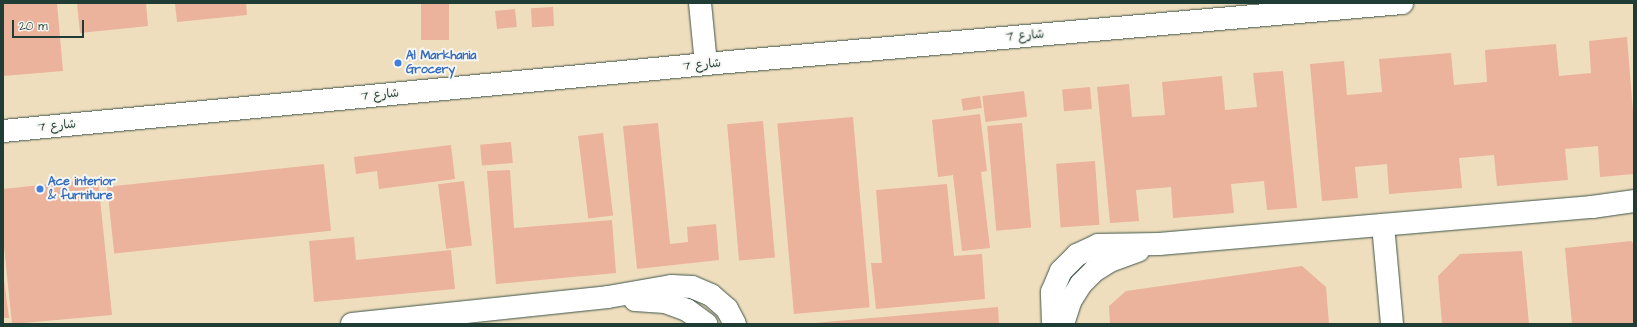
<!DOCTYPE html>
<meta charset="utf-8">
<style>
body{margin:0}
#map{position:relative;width:1637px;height:327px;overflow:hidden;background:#efdebe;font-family:"Architects Daughter","Playpen Sans Arabic",sans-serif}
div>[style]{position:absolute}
.building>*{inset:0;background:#ebb29c;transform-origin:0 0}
.roads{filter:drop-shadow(0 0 1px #3e5549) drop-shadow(0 0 1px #3e5549)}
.minor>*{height:22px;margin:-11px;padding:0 11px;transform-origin:11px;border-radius:11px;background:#fff}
.dots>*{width:11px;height:11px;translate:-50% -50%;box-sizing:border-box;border:2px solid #f6f6f2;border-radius:50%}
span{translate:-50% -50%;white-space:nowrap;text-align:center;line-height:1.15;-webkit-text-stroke:4px #f6f6f2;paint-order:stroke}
.street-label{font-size:12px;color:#1f3d34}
.shop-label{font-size:12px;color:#366cbe;font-weight:700}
.left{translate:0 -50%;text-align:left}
.frame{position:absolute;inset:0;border:4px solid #1f3d34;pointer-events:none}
.scale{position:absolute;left:12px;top:20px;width:72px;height:18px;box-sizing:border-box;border:2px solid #1f3d34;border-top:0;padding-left:5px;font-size:12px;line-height:14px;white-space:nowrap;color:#1f3d34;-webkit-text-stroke:3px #f6f6f2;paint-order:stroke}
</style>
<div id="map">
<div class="building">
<i style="clip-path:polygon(3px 3px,57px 3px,63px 71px,3px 76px)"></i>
<i style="clip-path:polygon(77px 3px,146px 3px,148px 26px,80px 33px)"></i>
<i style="clip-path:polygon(175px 3px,246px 3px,247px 15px,177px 22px)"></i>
<i style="left:421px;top:3px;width:28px;height:37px"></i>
<i style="left:553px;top:7px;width:19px;height:22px;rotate:87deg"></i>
<i style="left:515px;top:9px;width:18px;height:20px;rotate:84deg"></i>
<i style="clip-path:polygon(1627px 37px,1634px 124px,1634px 174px,1600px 177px,1598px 146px,1565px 149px,1568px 180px,1497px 186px,1494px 155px,1459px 158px,1462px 188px,1389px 194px,1387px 164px,1355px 167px,1358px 198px,1322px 201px,1310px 64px,1344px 61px,1347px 95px,1382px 92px,1379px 59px,1451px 53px,1454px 85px,1487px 82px,1485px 50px,1556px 44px,1559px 76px,1591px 73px,1589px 41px)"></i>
<i style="clip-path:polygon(1283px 71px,1297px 208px,1267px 210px,1264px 181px,1231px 184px,1234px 213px,1173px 218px,1171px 187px,1136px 190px,1139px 221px,1110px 223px,1097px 87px,1129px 84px,1132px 117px,1165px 115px,1162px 82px,1222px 76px,1225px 110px,1257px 107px,1253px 73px)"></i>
<i style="left:1090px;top:87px;width:22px;height:28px;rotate:85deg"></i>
<i style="left:1024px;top:91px;width:26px;height:42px;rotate:83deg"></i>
<i style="left:980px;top:96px;width:12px;height:19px;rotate:81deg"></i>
<i style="clip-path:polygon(980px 114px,987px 171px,981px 172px,990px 248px,962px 251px,953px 175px,938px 177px,932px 120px)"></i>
<i style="left:853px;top:117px;width:191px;height:76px;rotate:85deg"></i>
<i style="left:763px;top:121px;width:137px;height:36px;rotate:85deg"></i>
<i style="clip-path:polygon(658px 123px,670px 244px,688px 242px,687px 227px,716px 224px,719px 260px,637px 269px,623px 126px)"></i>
<i style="left:1022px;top:123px;width:105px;height:35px;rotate:85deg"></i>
<i style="left:603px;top:133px;width:83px;height:25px;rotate:83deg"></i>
<i style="left:511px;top:142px;width:21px;height:31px;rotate:85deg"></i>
<i style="clip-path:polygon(451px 145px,455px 179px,379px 189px,377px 171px,356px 174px,354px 157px)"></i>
<i style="left:1095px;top:161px;width:64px;height:39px;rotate:86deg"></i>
<i style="left:324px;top:164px;width:67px;height:218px;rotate:84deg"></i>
<i style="clip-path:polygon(510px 170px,514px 228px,612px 220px,616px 273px,496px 284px,487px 171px)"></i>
<i style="clip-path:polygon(98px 179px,112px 315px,12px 324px,3px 237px,3px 189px)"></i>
<i style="left:464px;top:181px;width:65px;height:26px;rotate:83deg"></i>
<i style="clip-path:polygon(947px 184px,954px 256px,982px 254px,985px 299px,876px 309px,871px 263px,882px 263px,876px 190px)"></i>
<i style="clip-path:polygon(354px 237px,356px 260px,451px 250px,455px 289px,314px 302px,309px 241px)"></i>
<i style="clip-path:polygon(1631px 241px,1634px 244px,1634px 324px,1572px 324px,1565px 248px)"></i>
<i style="clip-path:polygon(1522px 251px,1529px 324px,1442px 324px,1438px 276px,1460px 254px)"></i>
<i style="clip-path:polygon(1302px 266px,1326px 287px,1329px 324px,1110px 324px,1109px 306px,1126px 291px)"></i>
<i style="clip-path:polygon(3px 271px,9px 318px,3px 318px)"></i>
<i style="clip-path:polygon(998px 307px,999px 324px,814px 324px,814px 323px)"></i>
</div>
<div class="roads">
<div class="minor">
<i style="left:700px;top:3px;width:61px;rotate:84.4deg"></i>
<i style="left:3px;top:131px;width:706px;rotate:-5.44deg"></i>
<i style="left:706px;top:64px;width:699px;rotate:-5.01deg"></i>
<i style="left:1383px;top:225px;width:99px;rotate:84.8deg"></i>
<i style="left:635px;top:300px;width:30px;rotate:4deg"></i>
<i style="left:665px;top:302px;width:23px;rotate:20deg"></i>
<i style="left:687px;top:310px;width:24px;rotate:36deg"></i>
<i style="left:352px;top:324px;width:257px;rotate:-6deg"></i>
<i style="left:608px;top:297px;width:64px;rotate:-9.9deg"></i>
<i style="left:671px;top:286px;width:21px;rotate:3deg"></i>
<i style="left:692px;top:287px;width:21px;rotate:23deg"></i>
<i style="left:711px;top:295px;width:21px;rotate:41deg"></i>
<i style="left:727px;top:309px;width:17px;rotate:62deg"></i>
<i style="left:1053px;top:324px;width:32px;rotate:-92deg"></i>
<i style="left:1052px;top:292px;width:23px;rotate:-67deg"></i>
<i style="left:1061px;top:271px;width:23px;rotate:-45deg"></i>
<i style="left:1077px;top:255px;width:23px;rotate:-25deg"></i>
<i style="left:1098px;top:245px;width:61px;rotate:-0.9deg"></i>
<i style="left:1159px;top:244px;width:435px;rotate:-4.9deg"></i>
<i style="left:1592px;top:207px;width:42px;rotate:-8.1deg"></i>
<i style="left:1063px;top:324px;width:25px;rotate:-72deg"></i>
<i style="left:1071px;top:300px;width:19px;rotate:-58deg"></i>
<i style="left:1081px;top:284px;width:18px;rotate:-45deg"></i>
<i style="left:1094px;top:271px;width:19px;rotate:-32deg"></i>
<i style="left:1110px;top:261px;width:30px;rotate:-20deg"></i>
</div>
</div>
<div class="dots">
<i style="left:398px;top:63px;background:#3f7fe0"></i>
<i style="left:40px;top:189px;background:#3f7fe0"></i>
</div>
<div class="street-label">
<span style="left:1025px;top:36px;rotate:-5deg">شارع 7</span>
<span style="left:702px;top:65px;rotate:-5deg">شارع 7</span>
<span style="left:380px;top:95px;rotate:-5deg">شارع 7</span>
<span style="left:57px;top:126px;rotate:-5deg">شارع 7</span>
</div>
<div class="shop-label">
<span class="left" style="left:406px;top:63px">Al Markhania<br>Grocery</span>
<span class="left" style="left:48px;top:189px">Ace interior<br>&amp; furniture</span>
</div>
<div class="frame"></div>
<div class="scale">20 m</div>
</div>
